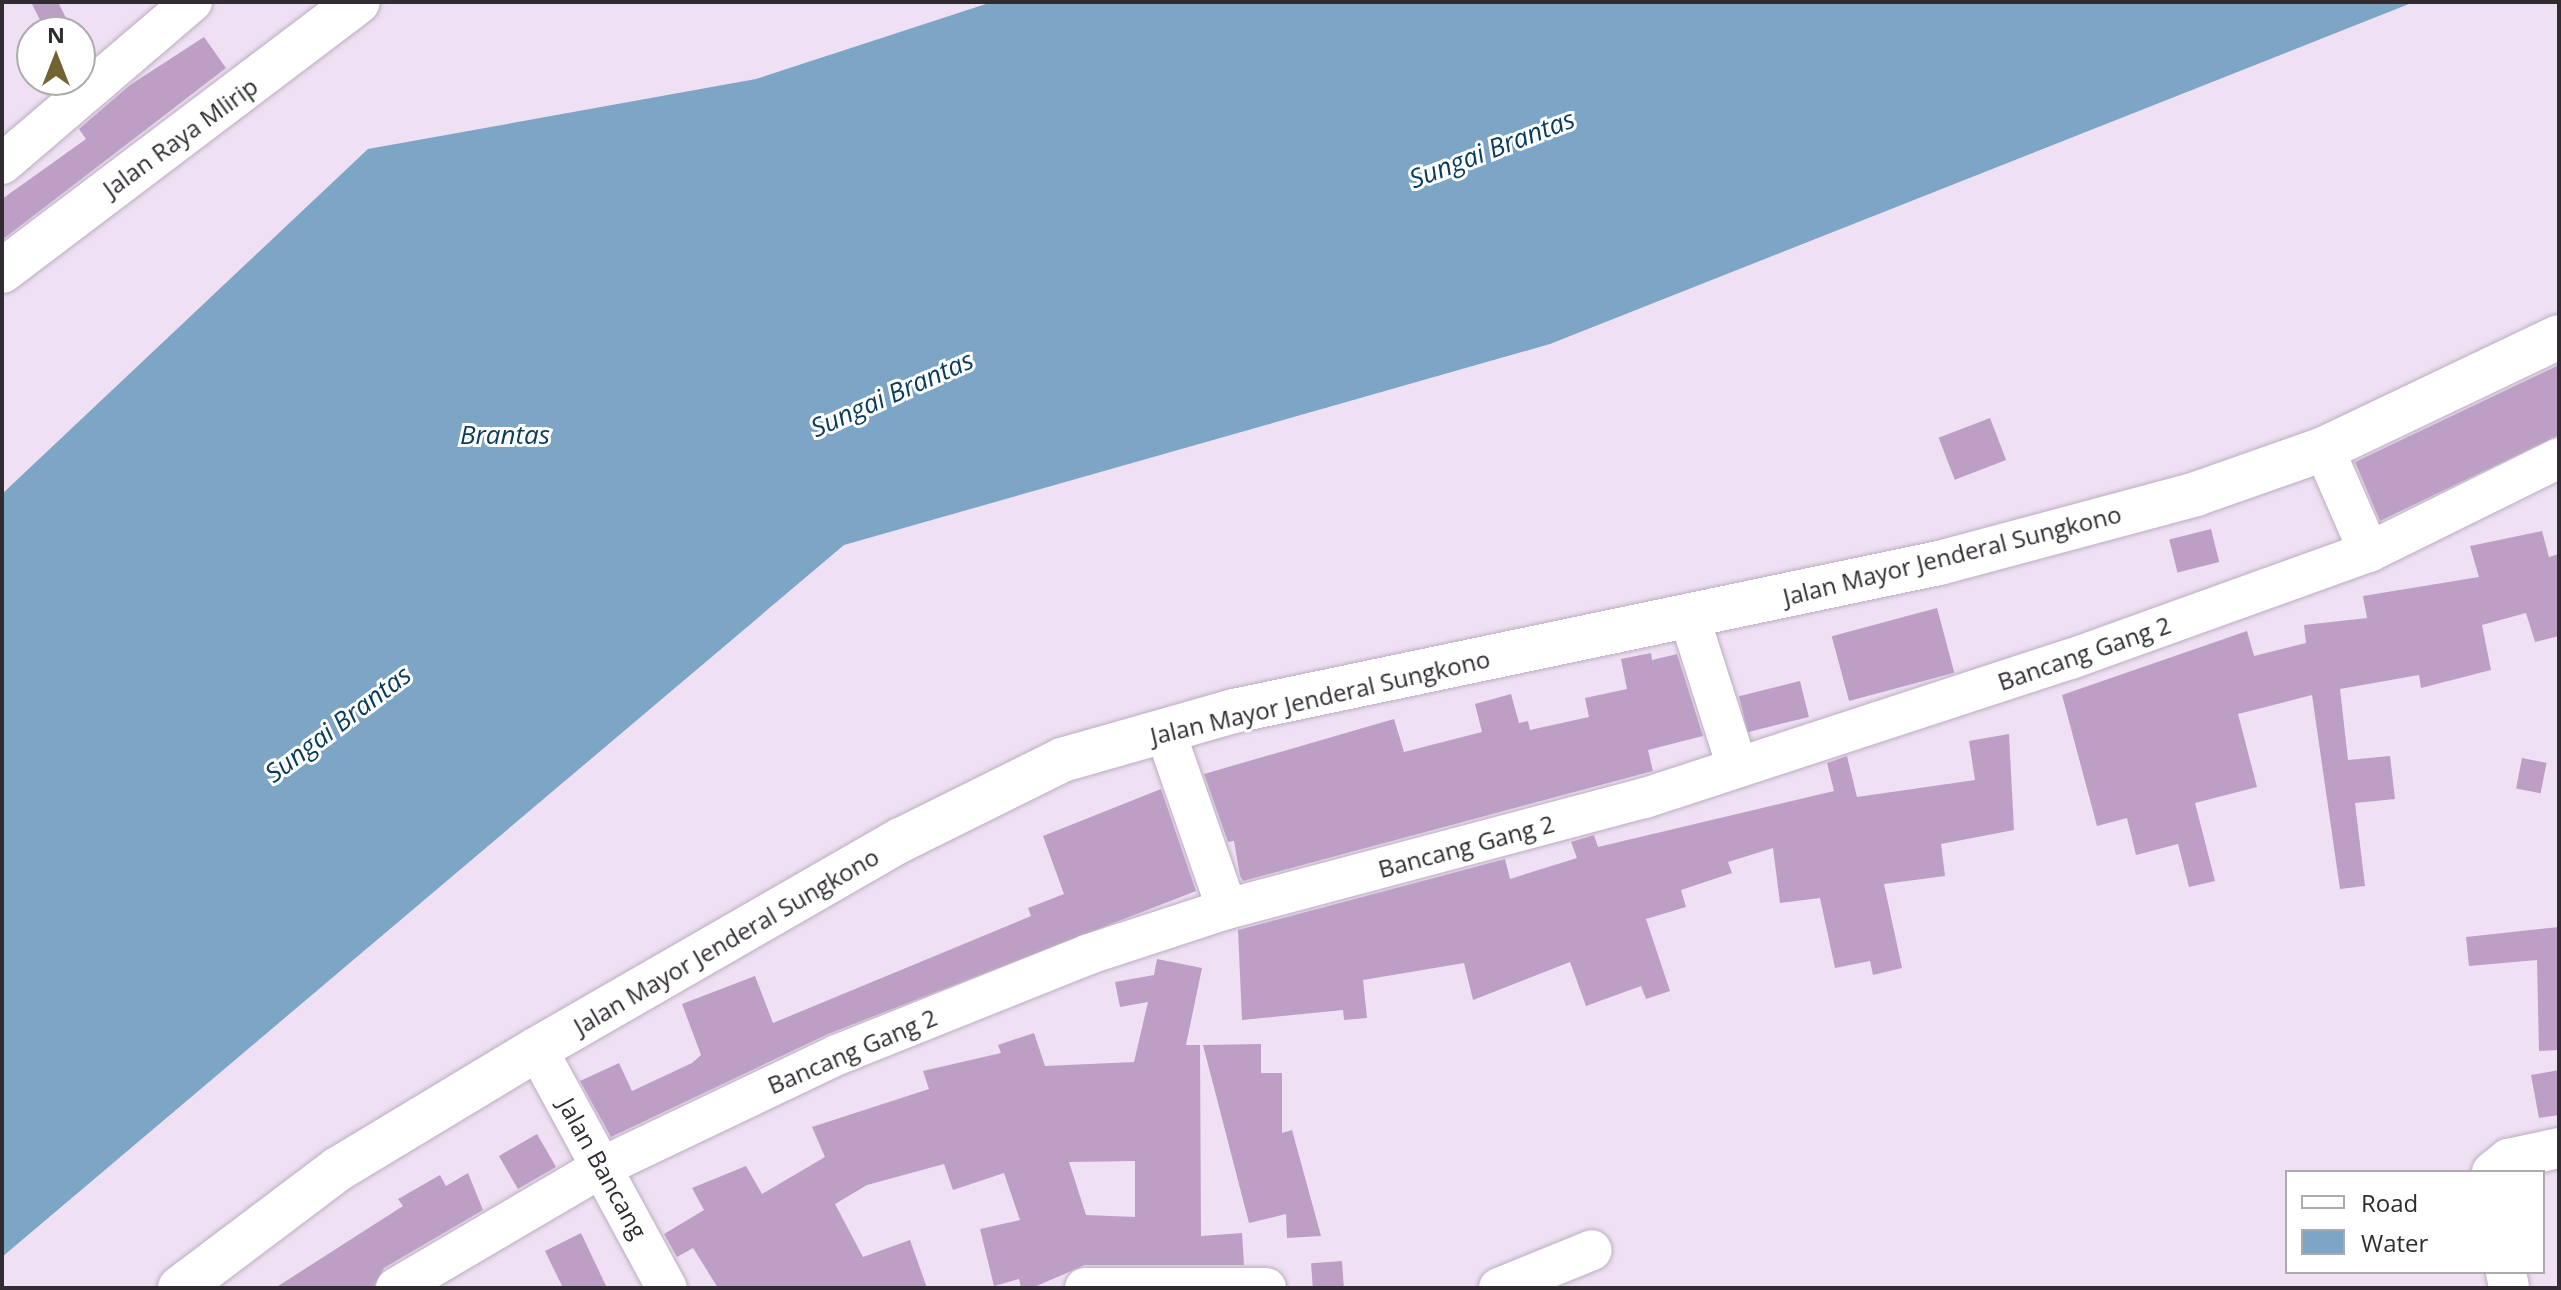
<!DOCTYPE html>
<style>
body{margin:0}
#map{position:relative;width:2561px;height:1290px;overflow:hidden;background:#efe0f3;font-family:"Open Sans",sans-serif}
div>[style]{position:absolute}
.water>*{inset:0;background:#7da5c5}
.building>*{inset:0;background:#bd9fc6;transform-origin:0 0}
.roads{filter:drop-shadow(0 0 2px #bbadc0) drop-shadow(0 0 2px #bbadc0)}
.minor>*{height:40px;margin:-20px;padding:0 20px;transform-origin:20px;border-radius:20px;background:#fff}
.major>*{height:44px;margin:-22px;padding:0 22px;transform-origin:22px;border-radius:22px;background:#fff}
span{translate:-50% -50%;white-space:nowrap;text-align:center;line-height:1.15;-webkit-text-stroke:6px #fff;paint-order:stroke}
.street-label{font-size:24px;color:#312b32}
.water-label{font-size:26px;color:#083b5c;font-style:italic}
.frame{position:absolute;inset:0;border:4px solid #312b32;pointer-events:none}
.legend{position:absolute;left:2285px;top:1170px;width:260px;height:104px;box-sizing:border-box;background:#fff;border:2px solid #adaaad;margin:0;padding:10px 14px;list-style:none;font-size:24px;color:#312b32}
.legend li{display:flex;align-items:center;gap:16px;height:40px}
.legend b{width:40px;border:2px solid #adaaad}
.north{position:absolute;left:16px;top:16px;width:80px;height:80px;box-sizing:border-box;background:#fff;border:2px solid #adaaad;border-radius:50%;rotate:0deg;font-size:22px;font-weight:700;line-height:32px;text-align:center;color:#312b32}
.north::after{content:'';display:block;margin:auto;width:28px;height:36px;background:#736331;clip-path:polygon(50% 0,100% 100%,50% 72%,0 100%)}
</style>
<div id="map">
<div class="water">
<i style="clip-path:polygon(992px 2px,2414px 2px,1550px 344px,844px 545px,2px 1257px,2px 494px,368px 149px,756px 79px)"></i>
</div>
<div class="building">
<i style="clip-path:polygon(31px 2px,58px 2px,73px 32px,46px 32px)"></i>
<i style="clip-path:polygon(204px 37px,226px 68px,2px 240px,2px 199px,86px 139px,79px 129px,130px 85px)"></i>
<i style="clip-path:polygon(2559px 365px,2559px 435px,2380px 521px,2355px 462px)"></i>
<i style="left:1990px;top:418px;width:45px;height:55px;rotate:69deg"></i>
<i style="left:2211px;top:529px;width:34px;height:43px;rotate:76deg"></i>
<i style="clip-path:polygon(2542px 531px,2549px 557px,2559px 554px,2559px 636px,2535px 642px,2526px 613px,2482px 625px,2491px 670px,2421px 688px,2419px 675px,2340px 689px,2348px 760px,2390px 756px,2395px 799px,2355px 803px,2365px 886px,2340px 889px,2312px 695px,2238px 714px,2257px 787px,2195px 803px,2215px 881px,2189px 887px,2178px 844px,2136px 855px,2127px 818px,2097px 826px,2062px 695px,2247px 631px,2254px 656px,2306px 643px,2304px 625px,2367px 618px,2363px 596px,2479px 577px,2470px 546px)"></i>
<i style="left:1937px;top:608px;width:67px;height:109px;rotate:75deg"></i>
<i style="clip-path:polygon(1651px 653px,1652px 660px,1677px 654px,1703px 736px,1648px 750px,1653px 771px,1243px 881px,1240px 876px,1234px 841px,1228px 842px,1204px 774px,1394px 719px,1404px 752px,1482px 732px,1475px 704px,1511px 694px,1519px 723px,1528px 721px,1530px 730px,1589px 717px,1585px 698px,1627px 689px,1621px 659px)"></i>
<i style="left:1800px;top:681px;width:37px;height:63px;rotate:76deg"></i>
<i style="clip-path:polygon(2009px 734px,2014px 830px,1941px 844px,1945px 876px,1884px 884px,1902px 968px,1873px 975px,1870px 961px,1835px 968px,1820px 898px,1780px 903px,1773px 848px,1728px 862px,1732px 873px,1681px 890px,1686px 907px,1646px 919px,1670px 991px,1646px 999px,1641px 986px,1586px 1006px,1570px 962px,1473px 1000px,1464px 963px,1363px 980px,1367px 1018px,1344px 1020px,1343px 1010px,1242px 1020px,1238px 930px,1505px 859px,1510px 879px,1577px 858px,1571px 842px,1594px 835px,1598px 847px,1834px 791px,1827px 763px,1847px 756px,1857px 797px,1975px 780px,1969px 741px)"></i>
<i style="left:2522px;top:758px;width:25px;height:31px;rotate:11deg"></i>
<i style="clip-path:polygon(1161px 789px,1196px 891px,828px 1034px,611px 1137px,580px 1081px,619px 1063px,632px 1091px,692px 1063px,701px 1055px,682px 1004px,755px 976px,773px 1023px,1031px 916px,1028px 908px,1064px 894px,1043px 836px)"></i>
<i style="clip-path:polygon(2559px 927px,2559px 1050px,2539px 1051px,2537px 960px,2469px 966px,2466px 937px)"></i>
<i style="clip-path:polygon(evenodd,1157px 959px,1202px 968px,1186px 1045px,1200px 1045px,1201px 1236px,1242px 1233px,1244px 1265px,1085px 1265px,1032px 1288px,1021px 1288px,1019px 1279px,994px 1286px,980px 1229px,1020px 1220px,1004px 1173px,953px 1190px,944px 1164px,867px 1185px,835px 1204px,863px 1257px,910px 1240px,927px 1288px,718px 1288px,693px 1248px,677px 1257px,664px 1234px,704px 1210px,692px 1188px,746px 1166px,762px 1194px,825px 1157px,812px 1127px,929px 1089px,923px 1071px,1001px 1053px,998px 1045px,1034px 1033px,1045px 1066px,1134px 1062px,1148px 1002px,1120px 1007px,1115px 982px,1154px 975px,1157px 959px,1135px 1161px,1135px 1217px,1086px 1215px,1069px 1162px,1135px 1161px)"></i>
<i style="clip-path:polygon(1261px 1044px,1261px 1073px,1282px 1073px,1282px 1133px,1292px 1130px,1321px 1236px,1287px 1238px,1286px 1214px,1249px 1223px,1203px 1045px)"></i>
<i style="clip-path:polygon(2559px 1070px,2559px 1115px,2539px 1118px,2531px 1075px)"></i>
<i style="left:537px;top:1134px;width:38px;height:44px;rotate:60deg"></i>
<i style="clip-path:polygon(468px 1173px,483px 1210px,384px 1268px,373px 1288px,275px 1288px,403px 1206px,398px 1199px,440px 1175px,446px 1186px)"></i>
<i style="clip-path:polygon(581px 1233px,607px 1288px,563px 1288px,545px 1251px)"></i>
<i style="left:1342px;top:1261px;width:27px;height:31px;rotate:86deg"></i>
</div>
<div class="roads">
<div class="minor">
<i style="left:2px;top:164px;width:250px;rotate:-40.5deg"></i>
<i style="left:2324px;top:449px;width:112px;rotate:66.4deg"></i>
<i style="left:1689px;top:616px;width:157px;rotate:72.3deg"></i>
<i style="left:1165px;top:731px;width:188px;rotate:70.8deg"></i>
<i style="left:537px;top:1049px;width:272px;rotate:61.5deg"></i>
<i style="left:2492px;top:1172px;width:21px;rotate:-39deg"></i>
<i style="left:2508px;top:1159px;width:52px;rotate:-12.2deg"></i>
<i style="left:2506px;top:1272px;width:16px;rotate:79deg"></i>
<i style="left:396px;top:1288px;width:241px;rotate:-30.4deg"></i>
<i style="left:604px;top:1166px;width:258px;rotate:-25.5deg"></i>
<i style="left:837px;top:1055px;width:271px;rotate:-21.8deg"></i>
<i style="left:1089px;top:954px;width:145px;rotate:-18.1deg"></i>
<i style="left:1227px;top:909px;width:432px;rotate:-14.9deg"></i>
<i style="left:1645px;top:798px;width:448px;rotate:-18.1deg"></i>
<i style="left:2071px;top:659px;width:317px;rotate:-19.8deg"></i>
<i style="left:2369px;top:552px;width:212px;rotate:-26.3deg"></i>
<i style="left:1085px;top:1288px;width:181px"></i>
<i style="left:1499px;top:1288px;width:100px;rotate:-22.2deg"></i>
</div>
<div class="major">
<i style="left:2px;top:271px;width:446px;rotate:-37.1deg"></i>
<i style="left:180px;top:1288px;width:198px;rotate:-37deg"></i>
<i style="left:338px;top:1169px;width:232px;rotate:-31.1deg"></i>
<i style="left:537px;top:1049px;width:420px;rotate:-29.9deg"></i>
<i style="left:901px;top:840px;width:180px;rotate:-26.4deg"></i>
<i style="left:1062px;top:760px;width:179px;rotate:-15.9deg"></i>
<i style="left:1234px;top:711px;width:720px;rotate:-11.86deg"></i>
<i style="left:1939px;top:563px;width:266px;rotate:-15deg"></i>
<i style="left:2196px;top:494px;width:136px;rotate:-19.4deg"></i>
<i style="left:2324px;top:449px;width:260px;rotate:-25.5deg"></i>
</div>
</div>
<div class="street-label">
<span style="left:180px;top:137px;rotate:-36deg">Jalan Raya Mlirip</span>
<span style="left:1952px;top:555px;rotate:-14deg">Jalan Mayor Jenderal Sungkono</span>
<span style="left:2084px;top:653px;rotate:-19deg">Bancang Gang 2</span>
<span style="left:1320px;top:697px;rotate:-13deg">Jalan Mayor Jenderal Sungkono</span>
<span style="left:1466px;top:846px;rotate:-15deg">Bancang Gang 2</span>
<span style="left:726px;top:941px;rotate:-30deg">Jalan Mayor Jenderal Sungkono</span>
<span style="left:852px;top:1051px;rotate:-23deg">Bancang Gang 2</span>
<span style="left:603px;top:1168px;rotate:61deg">Jalan Bancang</span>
</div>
<div class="water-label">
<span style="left:1492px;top:149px;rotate:-21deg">Sungai Brantas</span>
<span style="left:892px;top:394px;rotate:-24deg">Sungai Brantas</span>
<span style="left:505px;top:435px">Brantas</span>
<span style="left:338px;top:724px;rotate:-37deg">Sungai Brantas</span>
</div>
<div class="frame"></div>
<ul class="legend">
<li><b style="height:10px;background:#fff"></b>Road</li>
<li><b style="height:22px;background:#7da5c5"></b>Water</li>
</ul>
<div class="north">N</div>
</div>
